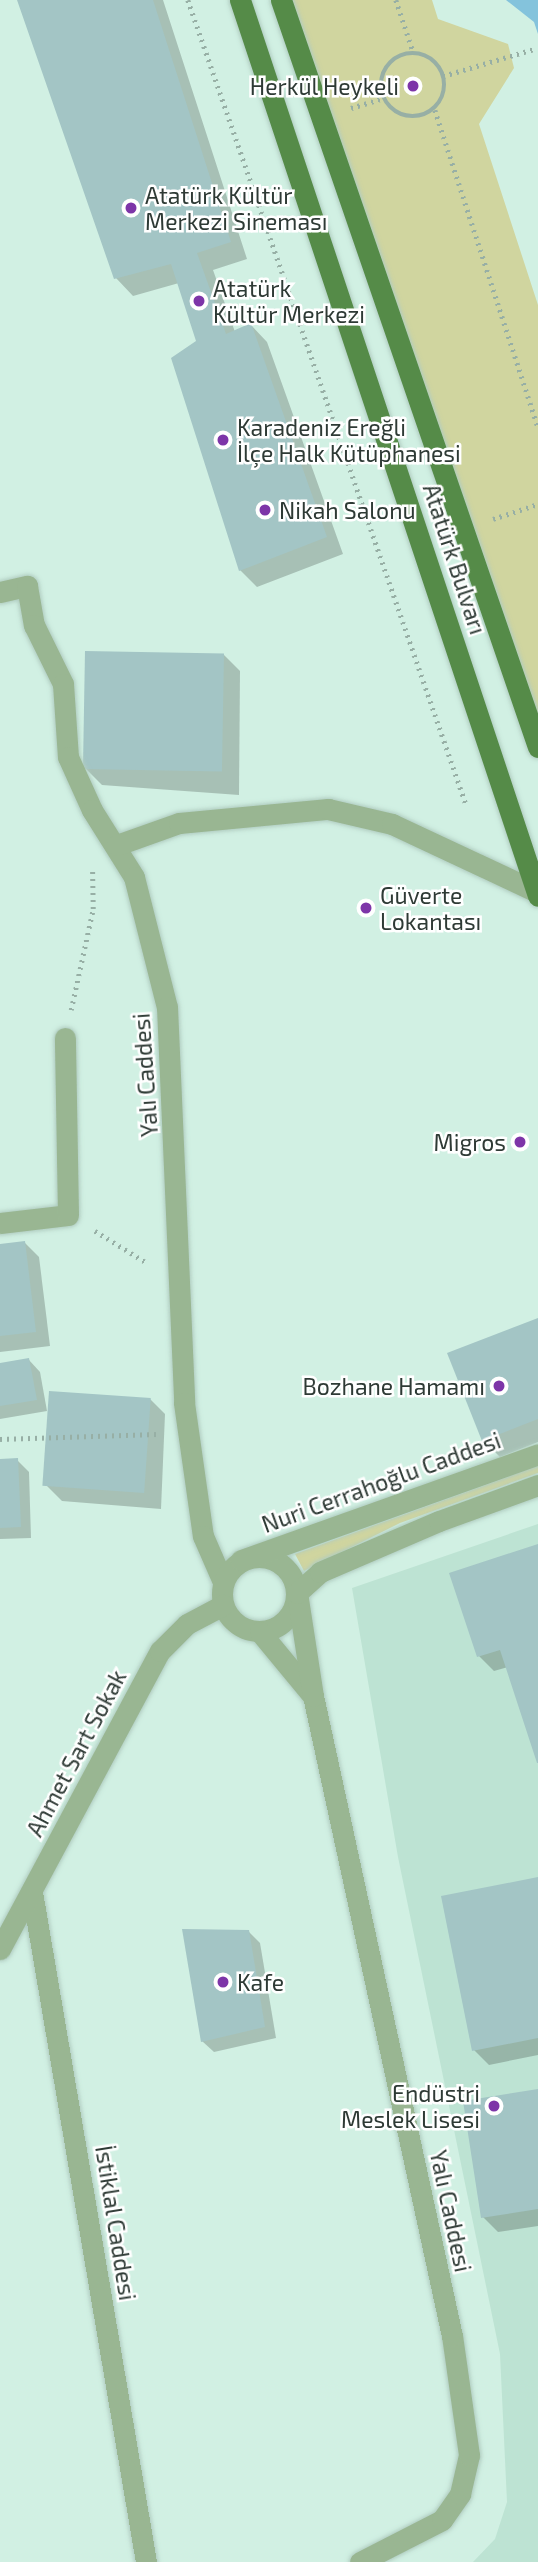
<!DOCTYPE html>
<meta charset="utf-8">
<style>
body{margin:0}
#map{position:relative;width:538px;height:2562px;overflow:hidden;background:#d1f0e3;font-family:"Exo 2",sans-serif}
div>[style]{position:absolute}
.built>*{inset:0;background:#bde3d3}
.green>*{inset:0;background:#d0d59f}
.water>*{inset:0;background:#84c3dc}
.shadow>*{inset:0;background:#0003}
.building>*{inset:0;background:#a3c5c5;transform-origin:0 0}
.path>*{height:4.5px;margin-top:-2.25px;transform-origin:0;background:repeating-linear-gradient(90deg,#97afa5 0 2px,transparent 0 7px)}
.path>.ring{margin:-2.25px;padding:0;box-sizing:content-box;background:none;border:4.5px solid #97afa5;border-radius:50%}
.roads{filter:drop-shadow(0 0 2px #b0ccc0) drop-shadow(0 0 2px #b0ccc0)}
.minor>*{height:21px;margin:-10.5px;padding:0 10.5px;transform-origin:10.5px;border-radius:10.5px;background:#99b692}
.minor>.ring{margin:-10.5px;padding:0;box-sizing:content-box;background:none;border:21px solid #99b692;border-radius:50%}
.major>*{height:21px;margin:-10.5px;padding:0 10.5px;transform-origin:10.5px;border-radius:10.5px;background:#558b48}
.dots>*{width:19px;height:19px;translate:-50% -50%;box-sizing:border-box;border:4px solid #fff;border-radius:50%}
span{translate:-50% -50%;white-space:nowrap;text-align:center;line-height:1.15;-webkit-text-stroke:5px #fff;paint-order:stroke}
.poi-label{font-size:23px;color:#2e3a35}
.right{translate:-100% -50%;text-align:right}
.left{translate:0 -50%;text-align:left}
.street-label{font-size:23px;color:#2e3a35}
</style>
<div id="map">
<div class="built">
<i style="clip-path:polygon(538px 1524px,538px 2562px,473px 2562px,495px 2539px,507px 2502px,500px 2354px,398px 1857px,352px 1588px)"></i>
</div>
<div class="green">
<i style="clip-path:polygon(289px 0,432px 0,438px 19px,508px 44px,514px 68px,479px 124px,538px 305px,538px 732px)"></i>
<i style="clip-path:polygon(538px 1466px,538px 1473px,400px 1523px,304px 1571px,295px 1554px)"></i>
</div>
<div class="water">
<i style="clip-path:polygon(506px 0,538px 0,538px 34px,534px 22px)"></i>
</div>
<div class="shadow">
<i style="clip-path:polygon(19px 0,163px 0,247px 259px,213px 270px,235px 332px,251px 325px,267px 342px,343px 554px,257px 587px,240px 570px,198px 342px,179px 283px,133px 296px,116px 278px)"></i>
<i style="clip-path:polygon(223px 654px,240px 671px,239px 795px,102px 785px,85px 768px)"></i>
<i style="clip-path:polygon(24px 1242px,39px 1257px,50px 1346px,0 1352px,0 1245px)"></i>
<i style="clip-path:polygon(538px 1320px,538px 1442px,500px 1457px,483px 1440px)"></i>
<i style="clip-path:polygon(29px 1360px,40px 1372px,47px 1411px,0 1419px,0 1365px)"></i>
<i style="clip-path:polygon(150px 1399px,165px 1414px,161px 1509px,62px 1501px,47px 1486px)"></i>
<i style="clip-path:polygon(17px 1460px,29px 1472px,31px 1538px,0 1539px,0 1461px)"></i>
<i style="clip-path:polygon(538px 1546px,538px 1759px,508px 1667px,494px 1671px,479px 1656px)"></i>
<i style="clip-path:polygon(538px 1879px,538px 2055px,489px 2065px,474px 2050px)"></i>
<i style="clip-path:polygon(248px 1931px,260px 1943px,276px 2038px,214px 2052px,202px 2041px)"></i>
<i style="clip-path:polygon(538px 2091px,538px 2226px,498px 2232px,483px 2217px)"></i>
</div>
<div class="building">
<i style="clip-path:polygon(17px 0,153px 0,231px 242px,197px 253px,226px 334px,251px 323px,327px 537px,239px 571px,171px 358px,196px 341px,171px 264px,114px 279px)"></i>
<i style="left:85px;top:651px;width:139px;height:118px;rotate:1deg"></i>
<i style="clip-path:polygon(25px 1241px,36px 1332px,0 1336px,0 1244px)"></i>
<i style="clip-path:polygon(538px 1318px,538px 1419px,482px 1441px,447px 1353px)"></i>
<i style="clip-path:polygon(29px 1358px,37px 1400px,0 1406px,0 1363px)"></i>
<i style="left:49px;top:1391px;width:102px;height:95px;rotate:4deg"></i>
<i style="clip-path:polygon(18px 1458px,21px 1527px,0 1528px,0 1459px)"></i>
<i style="clip-path:polygon(538px 1544px,538px 1763px,537px 1763px,500px 1650px,477px 1657px,449px 1573px)"></i>
<i style="clip-path:polygon(538px 1877px,538px 2038px,472px 2051px,441px 1896px)"></i>
<i style="clip-path:polygon(182px 1929px,249px 1930px,265px 2027px,201px 2042px)"></i>
<i style="clip-path:polygon(538px 2089px,538px 2209px,481px 2218px,463px 2101px)"></i>
</div>
<div class="path">
<i style="left:188px;top:0;width:851px;rotate:70.93deg"></i>
<i style="left:396px;top:0;width:54px;rotate:71.6deg"></i>
<i class="ring" style="left:381px;top:53px;width:59.5px;height:59.5px"></i>
<i style="left:443px;top:76px;width:95px;rotate:-16.5deg"></i>
<i style="left:351px;top:108px;width:34px;rotate:-17deg"></i>
<i style="left:435px;top:110px;width:333px;rotate:72deg"></i>
<i style="left:493px;top:519px;width:47px;rotate:-18.4deg"></i>
<i style="left:71px;top:1010px;width:103px;rotate:-77.7deg"></i>
<i style="left:93px;top:909px;width:39px;rotate:-91deg"></i>
<i style="left:95px;top:1231px;width:61px;rotate:31.6deg"></i>
<i style="left:0;top:1439px;width:157px;rotate:-1.8deg"></i>
</div>
<div class="roads">
<div class="minor">
<i style="left:0;top:592px;width:28px;rotate:-13deg"></i>
<i style="left:27px;top:586px;width:40px;rotate:80deg"></i>
<i style="left:34px;top:625px;width:66px;rotate:63.8deg"></i>
<i style="left:63px;top:684px;width:73px;rotate:86.1deg"></i>
<i style="left:68px;top:757px;width:58px;rotate:65.6deg"></i>
<i style="left:92px;top:810px;width:79px;rotate:57.9deg"></i>
<i style="left:134px;top:877px;width:134px;rotate:75.8deg"></i>
<i style="left:167px;top:1007px;width:396px;rotate:87.5deg"></i>
<i style="left:184px;top:1403px;width:134px;rotate:81.9deg"></i>
<i style="left:203px;top:1536px;width:50px;rotate:66.5deg"></i>
<i style="left:117px;top:845px;width:66px;rotate:-19.5deg"></i>
<i style="left:179px;top:823px;width:150px;rotate:-5.4deg"></i>
<i style="left:328px;top:809px;width:66px;rotate:13.2deg"></i>
<i style="left:392px;top:824px;width:160px;rotate:25.1deg"></i>
<i style="left:0;top:1223px;width:68px;rotate:-6.7deg"></i>
<i style="left:68px;top:1215px;width:177px;rotate:-91deg"></i>
<i class="ring" style="left:222px;top:1557px;width:53px;height:53px"></i>
<i style="left:241px;top:1560px;width:315px;rotate:-19.6deg"></i>
<i style="left:260px;top:1632px;width:83px;rotate:50.4deg"></i>
<i style="left:32px;top:1892px;width:680px;rotate:80.34deg"></i>
<i style="left:0;top:1949px;width:338px;rotate:-61.8deg"></i>
<i style="left:160px;top:1651px;width:38px;rotate:-45deg"></i>
<i style="left:187px;top:1624px;width:41px;rotate:-27.8deg"></i>
<i style="left:360px;top:2562px;width:92px;rotate:-27.1deg"></i>
<i style="left:442px;top:2520px;width:32px;rotate:-55deg"></i>
<i style="left:460px;top:2494px;width:40px;rotate:-77deg"></i>
<i style="left:469px;top:2455px;width:120px;rotate:-98.1deg"></i>
<i style="left:452px;top:2336px;width:655px;rotate:-102.25deg"></i>
<i style="left:313px;top:1696px;width:104px;rotate:-98.8deg"></i>
<i style="left:297px;top:1593px;width:31px;rotate:-42deg"></i>
<i style="left:320px;top:1572px;width:129px;rotate:-23.2deg"></i>
<i style="left:439px;top:1521px;width:105px;rotate:-20deg"></i>
</div>
<div class="major">
<i style="left:240px;top:0;width:944px;rotate:71.6deg"></i>
<i style="left:281px;top:0;width:790px;rotate:71.01deg"></i>
</div>
</div>
<div class="dots">
<i style="left:413px;top:86px;background:#7d35a8"></i>
<i style="left:131px;top:208px;background:#7d35a8"></i>
<i style="left:199px;top:301px;background:#7d35a8"></i>
<i style="left:223px;top:440px;background:#7d35a8"></i>
<i style="left:265px;top:510px;background:#7d35a8"></i>
<i style="left:366px;top:908px;background:#7d35a8"></i>
<i style="left:520px;top:1142px;background:#7d35a8"></i>
<i style="left:499px;top:1386px;background:#7d35a8"></i>
<i style="left:223px;top:1982px;background:#7d35a8"></i>
<i style="left:494px;top:2106px;background:#7d35a8"></i>
</div>
<div class="poi-label">
<span class="right" style="left:399px;top:86px">Herkül Heykeli</span>
<span class="left" style="left:145px;top:208px">Atatürk Kültür<br>Merkezi Sineması</span>
<span class="left" style="left:213px;top:301px">Atatürk<br>Kültür Merkezi</span>
<span class="left" style="left:237px;top:440px">Karadeniz Ereğli<br>İlçe Halk Kütüphanesi</span>
<span class="left" style="left:279px;top:510px">Nikah Salonu</span>
<span class="left" style="left:380px;top:908px">Güverte<br>Lokantası</span>
<span class="right" style="left:506px;top:1142px">Migros</span>
<span class="right" style="left:485px;top:1386px">Bozhane Hamamı</span>
<span class="left" style="left:237px;top:1982px">Kafe</span>
<span class="right" style="left:480px;top:2106px">Endüstri<br>Meslek Lisesi</span>
</div>
<div class="street-label">
<span style="left:455px;top:559px;rotate:72deg">Atatürk Bulvarı</span>
<span style="left:145px;top:1075px;rotate:-94deg">Yalı Caddesi</span>
<span style="left:381px;top:1482px;rotate:-20deg">Nuri Cerrahoğlu Caddesi</span>
<span style="left:76px;top:1753px;rotate:-62deg">Ahmet Sart Sokak</span>
<span style="left:451px;top:2211px;rotate:78deg">Yalı Caddesi</span>
<span style="left:116px;top:2223px;rotate:81deg">İstiklal Caddesi</span>
</div>
</div>
